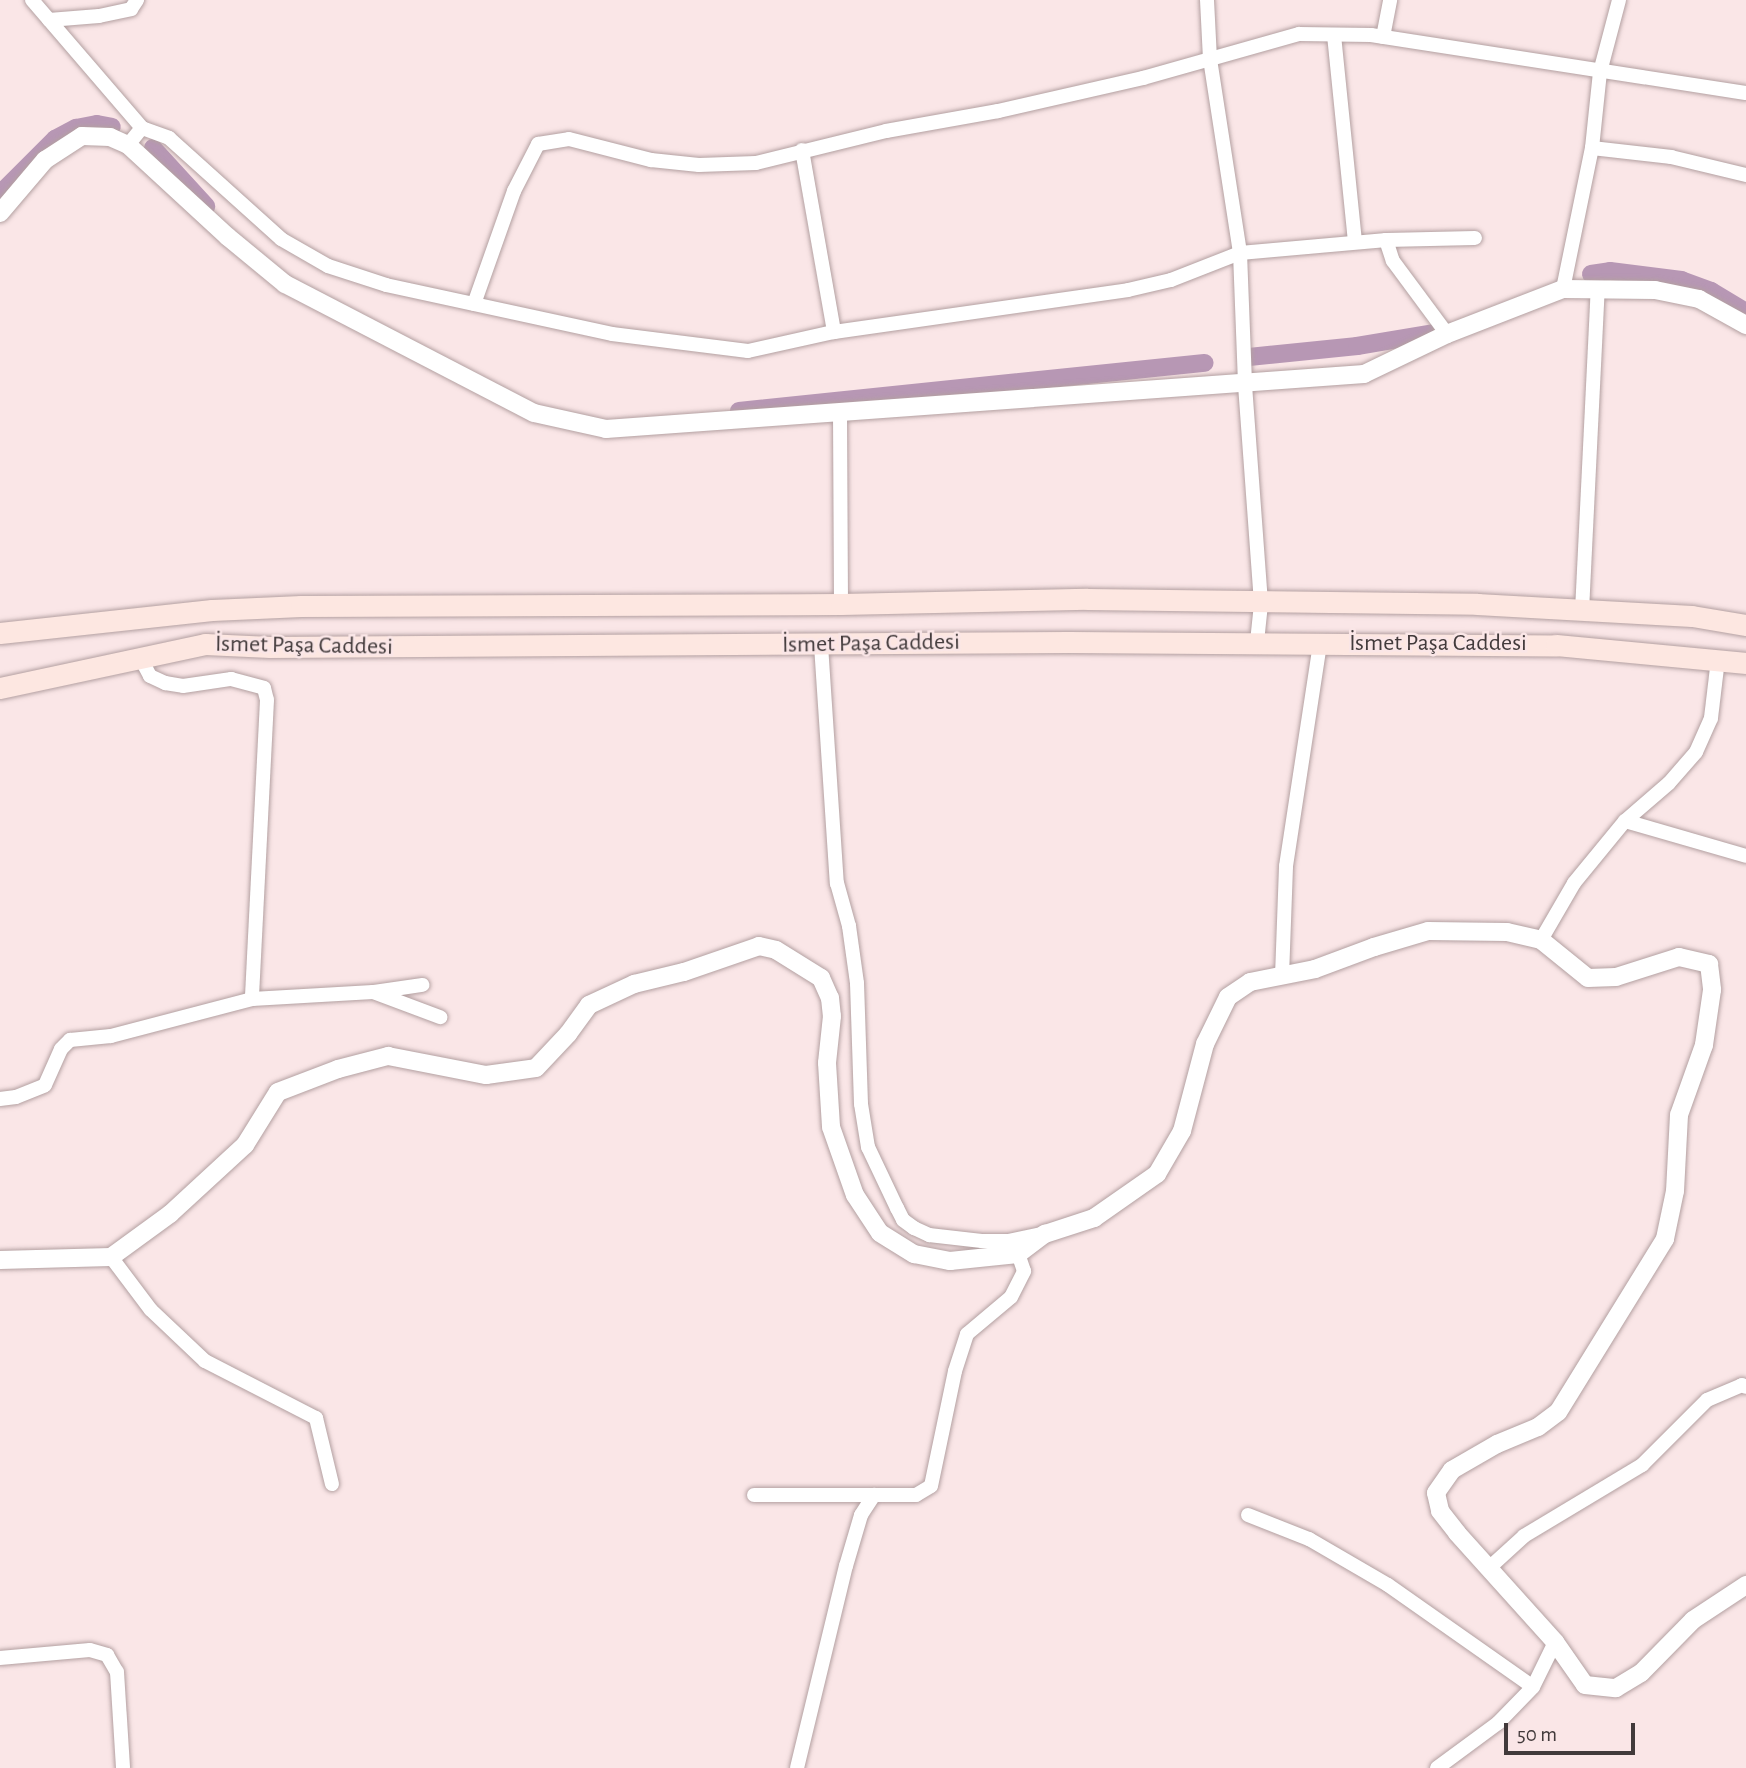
<!DOCTYPE html>
<meta charset="utf-8">
<style>
body{margin:0}
#map{position:relative;width:1746px;height:1768px;overflow:hidden;background:#fae6e7;font-family:"Alegreya Sans",sans-serif}
div>[style]{position:absolute}
.canal>*{height:18px;margin:-9px;padding:0 9px;transform-origin:9px;border-radius:9px;background:#b797b4}
.roads{filter:drop-shadow(0 0 2px #b3a0a1) drop-shadow(0 0 2px #b3a0a1)}
.minor>*{height:14px;margin:-7px;padding:0 7px;transform-origin:7px;border-radius:7px;background:#fff}
.tertiary>*{height:18px;margin:-9px;padding:0 9px;transform-origin:9px;border-radius:9px;background:#fff}
.secondary>*{height:21px;margin:-10.5px;padding:0 10.5px;transform-origin:10.5px;border-radius:10.5px;background:#fde7e1}
span{translate:-50% -50%;white-space:nowrap;text-align:center;line-height:1.15;-webkit-text-stroke:5px #fae6e7;paint-order:stroke}
.street-label{font-size:24px;color:#423a3b}
.scale{position:absolute;left:1504px;top:1723px;width:131px;height:32px;box-sizing:border-box;border:4px solid #423a3b;border-top:0;padding-left:9px;font-size:21px;line-height:24px;white-space:nowrap;color:#423a3b;-webkit-text-stroke:5px #fae6e7;paint-order:stroke}
</style>
<div id="map">
<div class="canal">
<i style="left:153px;top:148px;width:79px;rotate:47.6deg"></i>
<i style="left:0;top:194px;width:78px;rotate:-45deg"></i>
<i style="left:55px;top:139px;width:24px;rotate:-28deg"></i>
<i style="left:76px;top:128px;width:21px;rotate:-11deg"></i>
<i style="left:97px;top:124px;width:15px;rotate:11deg"></i>
<i style="left:1591px;top:274px;width:19px;rotate:-9deg"></i>
<i style="left:1610px;top:271px;width:72px;rotate:7.2deg"></i>
<i style="left:1681px;top:280px;width:32px;rotate:20deg"></i>
<i style="left:1711px;top:291px;width:41px;rotate:31deg"></i>
<i style="left:1249px;top:357px;width:109px;rotate:-5.8deg"></i>
<i style="left:1357px;top:346px;width:79px;rotate:-9.5deg"></i>
<i style="left:739px;top:411px;width:468px;rotate:-5.9deg"></i>
</div>
<div class="roads">
<div class="minor">
<i style="left:32px;top:0;width:169px;rotate:49.3deg"></i>
<i style="left:1207px;top:0;width:59px;rotate:87.1deg"></i>
<i style="left:1210px;top:59px;width:196px;rotate:81.2deg"></i>
<i style="left:1240px;top:253px;width:132px;rotate:87.8deg"></i>
<i style="left:1245px;top:385px;width:220px;rotate:85.8deg"></i>
<i style="left:1261px;top:604px;width:38px;rotate:96deg"></i>
<i style="left:49px;top:20px;width:50px;rotate:-4.6deg"></i>
<i style="left:99px;top:16px;width:33px;rotate:-12deg"></i>
<i style="left:131px;top:9px;width:11px;rotate:-56deg"></i>
<i style="left:1334px;top:35px;width:208px;rotate:84.2deg"></i>
<i style="left:1383px;top:37px;width:38px;rotate:-79deg"></i>
<i style="left:128px;top:145px;width:22px;rotate:-51deg"></i>
<i style="left:142px;top:128px;width:29px;rotate:20deg"></i>
<i style="left:169px;top:138px;width:151px;rotate:42deg"></i>
<i style="left:281px;top:239px;width:54px;rotate:29.9deg"></i>
<i style="left:328px;top:266px;width:61px;rotate:18.1deg"></i>
<i style="left:386px;top:285px;width:231px;rotate:12.2deg"></i>
<i style="left:612px;top:334px;width:137px;rotate:7.1deg"></i>
<i style="left:748px;top:351px;width:88px;rotate:-12.5deg"></i>
<i style="left:834px;top:332px;width:297px;rotate:-8.1deg"></i>
<i style="left:1128px;top:290px;width:44px;rotate:-13.1deg"></i>
<i style="left:1171px;top:280px;width:74px;rotate:-21.4deg"></i>
<i style="left:1240px;top:253px;width:147px;rotate:-5.1deg"></i>
<i style="left:1386px;top:240px;width:89px;rotate:-1.3deg"></i>
<i style="left:1592px;top:148px;width:80px;rotate:6.5deg"></i>
<i style="left:1671px;top:157px;width:77px;rotate:13.5deg"></i>
<i style="left:802px;top:150px;width:185px;rotate:80deg"></i>
<i style="left:1386px;top:240px;width:22px;rotate:72deg"></i>
<i style="left:1393px;top:261px;width:91px;rotate:53.5deg"></i>
<i style="left:1563px;top:289px;width:144px;rotate:-78.4deg"></i>
<i style="left:1592px;top:148px;width:76px;rotate:-84deg"></i>
<i style="left:1600px;top:72px;width:74px;rotate:-75.2deg"></i>
<i style="left:474px;top:304px;width:120px;rotate:-70.5deg"></i>
<i style="left:514px;top:191px;width:53px;rotate:-62.9deg"></i>
<i style="left:538px;top:144px;width:31px;rotate:-9deg"></i>
<i style="left:569px;top:139px;width:85px;rotate:14.4deg"></i>
<i style="left:651px;top:160px;width:48px;rotate:5.9deg"></i>
<i style="left:699px;top:165px;width:57px;rotate:-2deg"></i>
<i style="left:756px;top:163px;width:134px;rotate:-13.8deg"></i>
<i style="left:886px;top:131px;width:114px;rotate:-10.1deg"></i>
<i style="left:998px;top:111px;width:149px;rotate:-12.8deg"></i>
<i style="left:1143px;top:78px;width:162px;rotate:-15.8deg"></i>
<i style="left:1299px;top:34px;width:72px;rotate:0.8deg"></i>
<i style="left:1371px;top:35px;width:379px;rotate:8.8deg"></i>
<i style="left:840px;top:413px;width:191px;rotate:89.7deg"></i>
<i style="left:1582px;top:611px;width:322px;rotate:-87.2deg"></i>
<i style="left:821px;top:645px;width:239px;rotate:86.2deg"></i>
<i style="left:837px;top:883px;width:45px;rotate:74.4deg"></i>
<i style="left:849px;top:926px;width:58px;rotate:82deg"></i>
<i style="left:857px;top:983px;width:121px;rotate:88.1deg"></i>
<i style="left:861px;top:1104px;width:44px;rotate:80.8deg"></i>
<i style="left:868px;top:1147px;width:68px;rotate:64.6deg"></i>
<i style="left:897px;top:1208px;width:13px;rotate:63deg"></i>
<i style="left:903px;top:1220px;width:14px;rotate:36deg"></i>
<i style="left:914px;top:1228px;width:17px;rotate:25deg"></i>
<i style="left:929px;top:1235px;width:53px;rotate:6.5deg"></i>
<i style="left:982px;top:1241px;width:26px"></i>
<i style="left:1008px;top:1241px;width:35px;rotate:-12deg"></i>
<i style="left:141px;top:659px;width:19px;rotate:62deg"></i>
<i style="left:150px;top:676px;width:17px;rotate:25deg"></i>
<i style="left:165px;top:683px;width:18px;rotate:9deg"></i>
<i style="left:183px;top:686px;width:49px;rotate:-8.3deg"></i>
<i style="left:231px;top:679px;width:34px;rotate:15deg"></i>
<i style="left:264px;top:688px;width:12px;rotate:76deg"></i>
<i style="left:267px;top:700px;width:299px;rotate:92.9deg"></i>
<i style="left:252px;top:999px;width:121px;rotate:-3.3deg"></i>
<i style="left:373px;top:992px;width:72px;rotate:20.5deg"></i>
<i style="left:1625px;top:821px;width:126px;rotate:16.1deg"></i>
<i style="left:1541px;top:940px;width:66px;rotate:-59.9deg"></i>
<i style="left:1574px;top:883px;width:80px;rotate:-50.6deg"></i>
<i style="left:1625px;top:821px;width:58px;rotate:-40.8deg"></i>
<i style="left:1669px;top:783px;width:41px;rotate:-48.9deg"></i>
<i style="left:1696px;top:752px;width:37px;rotate:-66deg"></i>
<i style="left:1711px;top:718px;width:59px;rotate:-83.2deg"></i>
<i style="left:1282px;top:976px;width:110px;rotate:-87.9deg"></i>
<i style="left:1286px;top:866px;width:226px;rotate:-81.3deg"></i>
<i style="left:374px;top:992px;width:49px;rotate:-8.3deg"></i>
<i style="left:0;top:1099px;width:16px;rotate:-7deg"></i>
<i style="left:16px;top:1097px;width:31px;rotate:-22deg"></i>
<i style="left:45px;top:1085px;width:39px;rotate:-66deg"></i>
<i style="left:61px;top:1049px;width:13px;rotate:-45deg"></i>
<i style="left:70px;top:1040px;width:41px;rotate:-5.6deg"></i>
<i style="left:111px;top:1036px;width:146px;rotate:-14.7deg"></i>
<i style="left:111px;top:1257px;width:66px;rotate:53deg"></i>
<i style="left:151px;top:1310px;width:74px;rotate:43.4deg"></i>
<i style="left:205px;top:1361px;width:125px;rotate:27.2deg"></i>
<i style="left:316px;top:1418px;width:68px;rotate:76.4deg"></i>
<i style="left:754px;top:1495px;width:162px"></i>
<i style="left:916px;top:1495px;width:17px;rotate:-31deg"></i>
<i style="left:931px;top:1486px;width:117px;rotate:-78.2deg"></i>
<i style="left:955px;top:1371px;width:39px;rotate:-72deg"></i>
<i style="left:967px;top:1334px;width:57px;rotate:-40.1deg"></i>
<i style="left:1011px;top:1297px;width:29px;rotate:-63deg"></i>
<i style="left:1024px;top:1271px;width:18px;rotate:-109deg"></i>
<i style="left:1248px;top:1515px;width:66px;rotate:21.5deg"></i>
<i style="left:1309px;top:1539px;width:91px;rotate:30.2deg"></i>
<i style="left:1388px;top:1585px;width:177px;rotate:35.1deg"></i>
<i style="left:1489px;top:1568px;width:47px;rotate:-42.4deg"></i>
<i style="left:1524px;top:1536px;width:138px;rotate:-31deg"></i>
<i style="left:1642px;top:1465px;width:92px;rotate:-45deg"></i>
<i style="left:1707px;top:1400px;width:38px;rotate:-23deg"></i>
<i style="left:1742px;top:1385px;width:4px;rotate:27deg"></i>
<i style="left:0;top:1658px;width:90px;rotate:-5.1deg"></i>
<i style="left:90px;top:1650px;width:18px;rotate:16deg"></i>
<i style="left:107px;top:1655px;width:20px;rotate:60deg"></i>
<i style="left:117px;top:1672px;width:96px;rotate:86.4deg"></i>
<i style="left:797px;top:1768px;width:208px;rotate:-76.4deg"></i>
<i style="left:846px;top:1566px;width:53px;rotate:-73.6deg"></i>
<i style="left:861px;top:1515px;width:24px;rotate:-57deg"></i>
<i style="left:1437px;top:1768px;width:76px;rotate:-36.4deg"></i>
<i style="left:1498px;top:1723px;width:50px;rotate:-45.8deg"></i>
<i style="left:1533px;top:1687px;width:50px;rotate:-63.9deg"></i>
</div>
<div class="tertiary">
<i style="left:0;top:213px;width:70px;rotate:-49.7deg"></i>
<i style="left:45px;top:160px;width:44px;rotate:-33deg"></i>
<i style="left:82px;top:136px;width:28px;rotate:2deg"></i>
<i style="left:110px;top:137px;width:20px;rotate:24deg"></i>
<i style="left:128px;top:145px;width:136px;rotate:42.6deg"></i>
<i style="left:228px;top:237px;width:74px;rotate:39.5deg"></i>
<i style="left:285px;top:284px;width:280px;rotate:27.4deg"></i>
<i style="left:534px;top:413px;width:74px;rotate:12.5deg"></i>
<i style="left:606px;top:429px;width:760px;rotate:-4.15deg"></i>
<i style="left:1364px;top:374px;width:92px;rotate:-25.7deg"></i>
<i style="left:1447px;top:334px;width:124px;rotate:-21.2deg"></i>
<i style="left:1563px;top:289px;width:92px;rotate:0.6deg"></i>
<i style="left:1655px;top:290px;width:45px;rotate:11.6deg"></i>
<i style="left:1699px;top:299px;width:54px;rotate:29deg"></i>
<i style="left:0;top:1260px;width:111px;rotate:-1.5deg"></i>
<i style="left:111px;top:1257px;width:73px;rotate:-36.1deg"></i>
<i style="left:170px;top:1214px;width:102px;rotate:-42.6deg"></i>
<i style="left:245px;top:1145px;width:62px;rotate:-58.1deg"></i>
<i style="left:278px;top:1092px;width:64px;rotate:-21deg"></i>
<i style="left:338px;top:1069px;width:52px;rotate:-14.6deg"></i>
<i style="left:388px;top:1056px;width:100px;rotate:11deg"></i>
<i style="left:486px;top:1075px;width:50px;rotate:-8deg"></i>
<i style="left:536px;top:1068px;width:47px;rotate:-46.7deg"></i>
<i style="left:568px;top:1034px;width:36px;rotate:-54deg"></i>
<i style="left:589px;top:1005px;width:50px;rotate:-25deg"></i>
<i style="left:634px;top:984px;width:51px;rotate:-13.5deg"></i>
<i style="left:684px;top:972px;width:79px;rotate:-19.1deg"></i>
<i style="left:759px;top:946px;width:17px;rotate:13deg"></i>
<i style="left:776px;top:950px;width:53px;rotate:31.9deg"></i>
<i style="left:821px;top:978px;width:22px;rotate:66deg"></i>
<i style="left:830px;top:998px;width:18px;rotate:84deg"></i>
<i style="left:832px;top:1016px;width:47px;rotate:96.1deg"></i>
<i style="left:827px;top:1063px;width:64px;rotate:86.4deg"></i>
<i style="left:831px;top:1127px;width:72px;rotate:70.6deg"></i>
<i style="left:855px;top:1195px;width:45px;rotate:56.7deg"></i>
<i style="left:880px;top:1233px;width:40px;rotate:32deg"></i>
<i style="left:914px;top:1254px;width:37px;rotate:11deg"></i>
<i style="left:950px;top:1261px;width:68px;rotate:-5.9deg"></i>
<i style="left:1018px;top:1254px;width:34px;rotate:-37deg"></i>
<i style="left:1045px;top:1234px;width:52px;rotate:-18.1deg"></i>
<i style="left:1094px;top:1218px;width:77px;rotate:-34.9deg"></i>
<i style="left:1157px;top:1174px;width:50px;rotate:-59.8deg"></i>
<i style="left:1182px;top:1131px;width:90px;rotate:-75.2deg"></i>
<i style="left:1205px;top:1044px;width:52px;rotate:-63.9deg"></i>
<i style="left:1228px;top:997px;width:27px;rotate:-34deg"></i>
<i style="left:1250px;top:982px;width:66px;rotate:-11.3deg"></i>
<i style="left:1315px;top:969px;width:63px;rotate:-20.4deg"></i>
<i style="left:1374px;top:947px;width:56px;rotate:-16.5deg"></i>
<i style="left:1428px;top:931px;width:79px;rotate:0.7deg"></i>
<i style="left:1507px;top:932px;width:35px;rotate:13deg"></i>
<i style="left:1541px;top:940px;width:60px;rotate:39deg"></i>
<i style="left:1588px;top:978px;width:28px;rotate:-2deg"></i>
<i style="left:1616px;top:977px;width:66px;rotate:-17.6deg"></i>
<i style="left:1679px;top:957px;width:31px;rotate:13deg"></i>
<i style="left:1709px;top:964px;width:26px;rotate:83deg"></i>
<i style="left:1712px;top:990px;width:56px;rotate:98.3deg"></i>
<i style="left:1704px;top:1045px;width:74px;rotate:109.7deg"></i>
<i style="left:1679px;top:1115px;width:76px;rotate:93deg"></i>
<i style="left:1675px;top:1191px;width:49px;rotate:101.8deg"></i>
<i style="left:1665px;top:1239px;width:203px;rotate:121.7deg"></i>
<i style="left:1558px;top:1412px;width:25px;rotate:143deg"></i>
<i style="left:1538px;top:1427px;width:44px;rotate:157.5deg"></i>
<i style="left:1497px;top:1444px;width:52px;rotate:150deg"></i>
<i style="left:1452px;top:1470px;width:28px;rotate:125deg"></i>
<i style="left:1436px;top:1493px;width:18px;rotate:77deg"></i>
<i style="left:1440px;top:1511px;width:28px;rotate:52deg"></i>
<i style="left:1457px;top:1533px;width:147px;rotate:48deg"></i>
<i style="left:1555px;top:1642px;width:52px;rotate:55.1deg"></i>
<i style="left:1585px;top:1685px;width:31px;rotate:6deg"></i>
<i style="left:1616px;top:1688px;width:29px;rotate:-31deg"></i>
<i style="left:1641px;top:1673px;width:74px;rotate:-45.5deg"></i>
<i style="left:1693px;top:1620px;width:64px;rotate:-33.4deg"></i>
</div>
<div class="secondary">
<i style="left:0;top:633px;width:213px;rotate:-6.2deg"></i>
<i style="left:212px;top:610px;width:89px;rotate:-2.6deg"></i>
<i style="left:301px;top:606px;width:540px;rotate:-0.21deg"></i>
<i style="left:841px;top:604px;width:246px;rotate:-1.2deg"></i>
<i style="left:1087px;top:599px;width:390px;rotate:0.7deg"></i>
<i style="left:1477px;top:604px;width:215px;rotate:3.2deg"></i>
<i style="left:1692px;top:616px;width:55px;rotate:9.5deg"></i>
<i style="left:0;top:688px;width:210px;rotate:-12.1deg"></i>
<i style="left:205px;top:644px;width:65px;rotate:2.6deg"></i>
<i style="left:270px;top:647px;width:798px;rotate:-0.36deg"></i>
<i style="left:1068px;top:642px;width:488px;rotate:0.4deg"></i>
<i style="left:1556px;top:645px;width:191px;rotate:5.4deg"></i>
</div>
</div>
<div class="street-label">
<span style="left:871px;top:644px;rotate:-1deg">İsmet Paşa Caddesi</span>
<span style="left:1438px;top:644px">İsmet Paşa Caddesi</span>
<span style="left:304px;top:646px;rotate:1deg">İsmet Paşa Caddesi</span>
</div>
<div class="scale">50 m</div>
</div>
